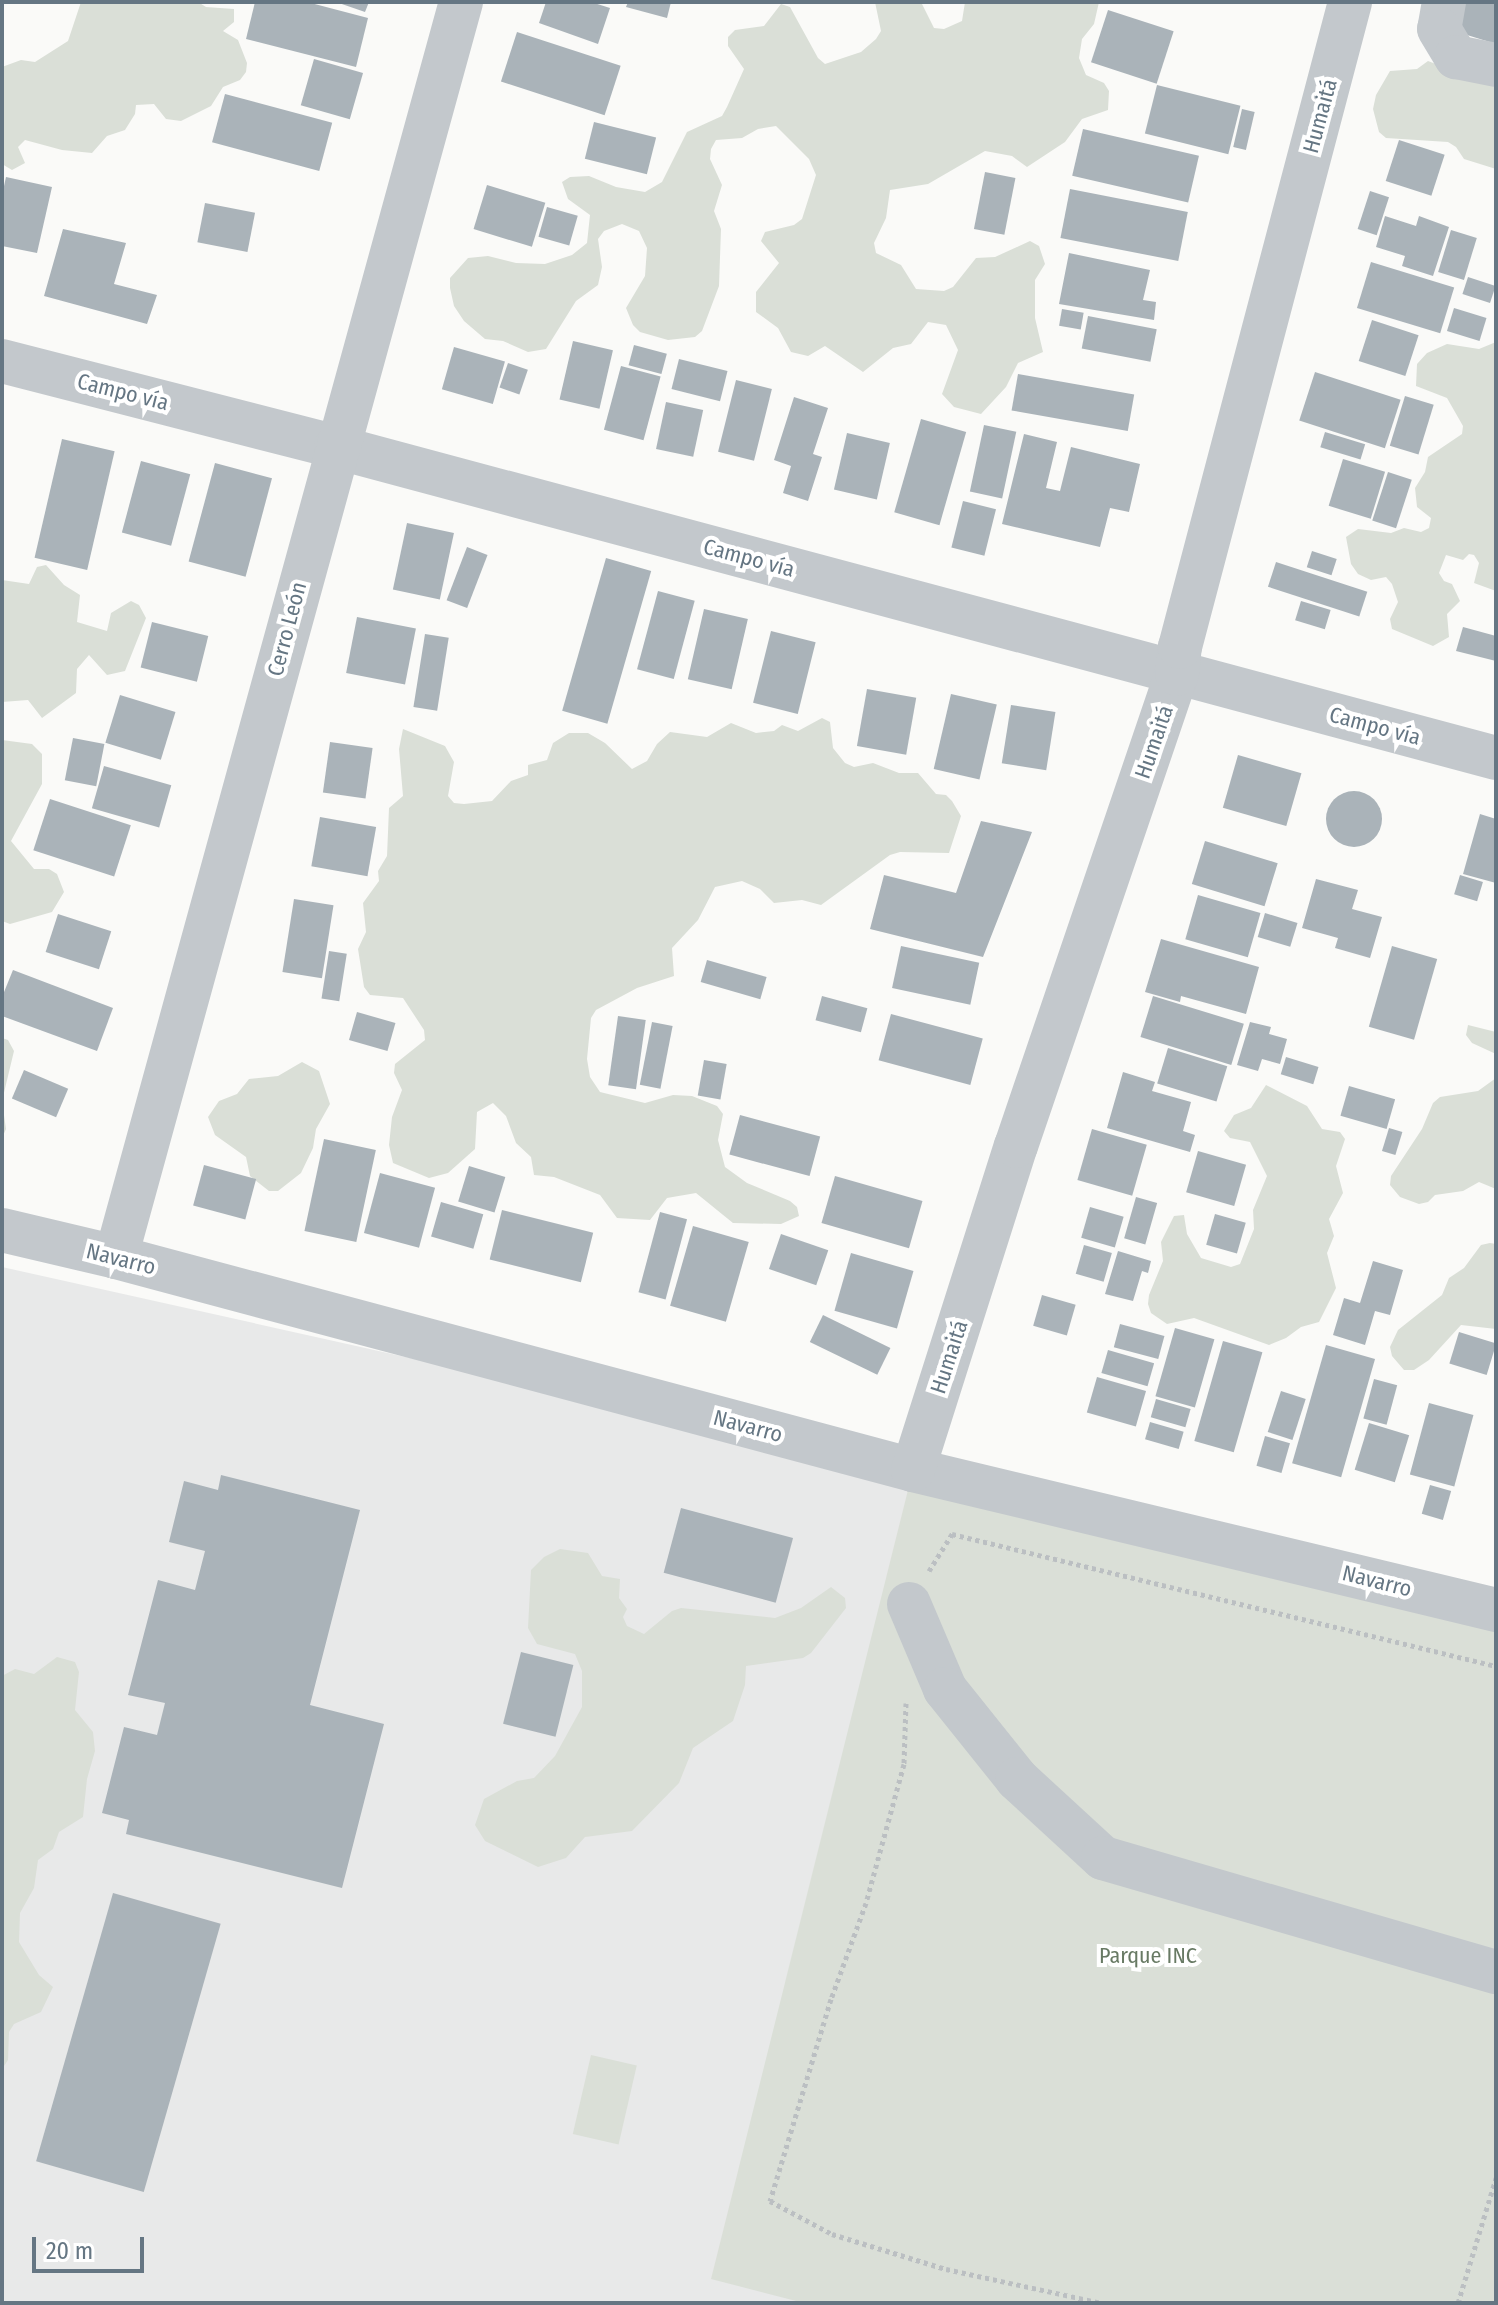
<!DOCTYPE html>
<meta charset="utf-8">
<style>
body{margin:0}
#map{position:relative;width:1498px;height:2305px;overflow:hidden;background:#fafaf8;font-family:"Fira Sans Condensed",sans-serif}
div>[style]{position:absolute}
.built>*{inset:0;background:#e8e9e9}
.green>*{inset:0;background:#dadfd7;transform-origin:0 0}
.building>*{inset:0;background:#aab3b9;transform-origin:0 0}
.round{border-radius:50%}
.path>*{height:5px;margin-top:-2.5px;transform-origin:0;background:repeating-linear-gradient(90deg,#bbbfc2 0 4px,transparent 0 8px)}
.minor>*{height:44px;margin:-22px;padding:0 22px;transform-origin:22px;border-radius:22px;background:#c3c8cc}
span{translate:-50% -50%;white-space:nowrap;text-align:center;line-height:1.15;-webkit-text-stroke:8px #fff;paint-order:stroke}
.street-label{font-size:22px;color:#657683}
.park-label{font-size:22px;color:#687a64}
.frame{position:absolute;inset:0;border:4px solid #657683;pointer-events:none}
.scale{position:absolute;left:32px;top:2237px;width:112px;height:36px;box-sizing:border-box;border:4px solid #657683;border-top:0;padding-left:10px;font-size:24px;line-height:28px;white-space:nowrap;color:#657683;-webkit-text-stroke:6px #fff;paint-order:stroke}
</style>
<div id="map">
<div class="built">
<i style="clip-path:polygon(2px 1267px,913px 1470px,1496px 2303px,2px 2303px)"></i>
</div>
<div class="green">
<i style="clip-path:polygon(81px 2px,198px 2px,206px 7px,234px 9px,234px 22px,223px 31px,238px 40px,247px 63px,246px 72px,240px 80px,223px 87px,211px 106px,181px 121px,166px 119px,154px 104px,136px 105px,135px 114px,125px 130px,107px 136px,92px 153px,62px 150px,25px 140px,18px 147px,25px 163px,12px 170px,2px 164px,2px 67px,21px 60px,35px 62px,68px 41px)"></i>
<i style="clip-path:polygon(875px 2px,921px 2px,934px 28px,944px 29px,962px 21px,965px 2px,1099px 2px,1094px 24px,1082px 39px,1079px 58px,1086px 75px,1104px 83px,1109px 91px,1108px 110px,1082px 119px,1065px 142px,1027px 167px,1012px 156px,985px 151px,928px 184px,890px 190px,886px 218px,874px 243px,876px 253px,901px 265px,916px 289px,944px 291px,953px 287px,976px 258px,995px 257px,1030px 241px,1039px 246px,1045px 264px,1035px 280px,1035px 318px,1043px 352px,1018px 363px,1006px 387px,981px 414px,954px 407px,942px 394px,958px 350px,946px 325px,928px 322px,911px 344px,893px 348px,863px 372px,825px 346px,808px 356px,791px 352px,778px 328px,756px 312px,756px 292px,779px 263px,761px 241px,765px 232px,794px 225px,802px 219px,816px 175px,809px 159px,776px 126px,758px 129px,742px 138px,716px 140px,711px 149px,710px 159px,722px 185px,714px 211px,721px 229px,719px 286px,702px 331px,695px 337px,668px 340px,640px 332px,633px 325px,626px 308px,645px 276px,647px 248px,639px 231px,622px 224px,604px 231px,598px 239px,602px 267px,598px 285px,576px 301px,546px 349px,528px 352px,503px 341px,485px 339px,464px 321px,454px 306px,450px 288px,450px 278px,468px 258px,488px 256px,516px 263px,545px 264px,572px 255px,587px 243px,590px 215px,568px 199px,562px 182px,570px 177px,589px 176px,616px 187px,645px 192px,662px 182px,687px 132px,722px 116px,727px 107px,744px 69px,728px 46px,728px 37px,735px 30px,764px 26px,781px 4px,790px 7px,818px 58px,825px 64px,861px 52px,876px 39px,881px 31px)"></i>
<i style="clip-path:polygon(1496px 58px,1496px 169px,1464px 159px,1456px 147px,1448px 142px,1386px 138px,1379px 132px,1373px 109px,1376px 95px,1390px 71px,1417px 69px,1428px 61px,1441px 66px)"></i>
<i style="clip-path:polygon(1496px 342px,1496px 591px,1474px 583px,1479px 563px,1474px 555px,1469px 554px,1463px 560px,1446px 555px,1439px 573px,1444px 581px,1452px 584px,1460px 601px,1447px 614px,1449px 637px,1433px 646px,1392px 629px,1390px 619px,1398px 602px,1392px 584px,1386px 577px,1371px 580px,1358px 574px,1351px 564px,1346px 537px,1358px 529px,1391px 533px,1404px 528px,1421px 532px,1429px 528px,1431px 518px,1417px 507px,1415px 488px,1425px 472px,1428px 457px,1462px 434px,1463px 426px,1447px 398px,1416px 386px,1417px 364px,1427px 353px,1447px 344px,1479px 349px)"></i>
<i style="clip-path:polygon(46px 565px,64px 585px,80px 595px,77px 622px,107px 631px,111px 613px,131px 601px,139px 605px,146px 618px,125px 671px,107px 675px,89px 655px,77px 669px,76px 693px,42px 718px,28px 700px,2px 702px,2px 580px,29px 584px,37px 567px)"></i>
<i style="clip-path:polygon(822px 718px,830px 722px,833px 748px,845px 763px,854px 767px,873px 763px,899px 773px,918px 773px,936px 794px,946px 795px,952px 801px,961px 816px,949px 853px,900px 852px,890px 855px,821px 905px,802px 900px,774px 903px,760px 889px,742px 881px,715px 887px,698px 920px,672px 948px,674px 976px,637px 988px,596px 1010px,591px 1018px,587px 1059px,590px 1077px,600px 1092px,645px 1103px,673px 1095px,692px 1096px,717px 1106px,723px 1114px,718px 1140px,725px 1167px,747px 1183px,790px 1201px,797px 1207px,799px 1216px,781px 1224px,733px 1223px,696px 1193px,667px 1198px,650px 1220px,617px 1218px,600px 1195px,554px 1177px,534px 1175px,531px 1157px,516px 1143px,506px 1116px,493px 1103px,477px 1112px,475px 1149px,448px 1173px,429px 1178px,393px 1163px,389px 1145px,392px 1117px,402px 1090px,394px 1073px,395px 1064px,425px 1040px,424px 1030px,403px 998px,370px 995px,364px 987px,358px 949px,366px 932px,363px 903px,379px 881px,378px 871px,387px 856px,389px 808px,403px 796px,399px 749px,403px 729px,445px 746px,454px 762px,448px 796px,454px 803px,464px 804px,492px 801px,511px 781px,528px 775px,528px 765px,547px 760px,553px 743px,569px 733px,588px 733px,605px 743px,632px 769px,647px 761px,657px 744px,670px 732px,707px 737px,731px 723px,756px 733px,774px 731px,782px 725px,798px 731px)"></i>
<i style="clip-path:polygon(2px 740px,32px 744px,42px 754px,42px 784px,11px 841px,34px 869px,49px 869px,57px 874px,64px 892px,52px 912px,10px 924px,2px 921px)"></i>
<i style="clip-path:polygon(1468px 1025px,1496px 1032px,1496px 1054px,1472px 1043px,1466px 1035px)"></i>
<i style="clip-path:polygon(2px 1038px,8px 1040px,14px 1051px,2px 1101px,6px 1129px,2px 1138px)"></i>
<i style="clip-path:polygon(302px 1062px,319px 1071px,330px 1104px,316px 1129px,313px 1148px,301px 1173px,278px 1191px,269px 1191px,250px 1176px,246px 1157px,215px 1135px,208px 1117px,219px 1101px,237px 1094px,249px 1079px,278px 1076px)"></i>
<i style="clip-path:polygon(1496px 1078px,1496px 1189px,1479px 1182px,1463px 1191px,1435px 1195px,1428px 1202px,1419px 1204px,1400px 1197px,1390px 1185px,1391px 1176px,1422px 1129px,1433px 1103px,1440px 1097px,1478px 1091px)"></i>
<i style="clip-path:polygon(1266px 1085px,1307px 1106px,1322px 1129px,1340px 1132px,1345px 1139px,1336px 1166px,1343px 1193px,1329px 1219px,1334px 1236px,1327px 1253px,1336px 1288px,1319px 1322px,1301px 1327px,1286px 1338px,1269px 1345px,1194px 1318px,1167px 1324px,1151px 1313px,1148px 1304px,1149px 1295px,1163px 1261px,1161px 1242px,1174px 1216px,1184px 1215px,1187px 1234px,1201px 1258px,1231px 1267px,1240px 1264px,1254px 1229px,1253px 1210px,1267px 1176px,1250px 1142px,1230px 1138px,1224px 1131px,1234px 1115px,1251px 1108px)"></i>
<i style="clip-path:polygon(1490px 1243px,1496px 1244px,1496px 1329px,1461px 1325px,1429px 1360px,1414px 1370px,1404px 1370px,1392px 1356px,1390px 1347px,1398px 1330px,1442px 1295px,1449px 1278px,1464px 1268px,1481px 1245px)"></i>
<i style="clip-path:polygon(913px 1470px,1496px 1610px,1496px 2303px,804px 2303px,711px 2279px)"></i>
<i style="clip-path:polygon(560px 1549px,588px 1553px,602px 1576px,620px 1579px,619px 1598px,627px 1609px,623px 1617px,627px 1626px,644px 1634px,672px 1611px,681px 1608px,775px 1618px,801px 1608px,831px 1587px,845px 1598px,846px 1608px,811px 1653px,803px 1658px,746px 1666px,745px 1685px,733px 1721px,693px 1748px,679px 1783px,632px 1831px,585px 1837px,566px 1858px,538px 1867px,485px 1841px,475px 1825px,484px 1799px,517px 1781px,534px 1778px,555px 1756px,582px 1707px,582px 1671px,575px 1654px,537px 1644px,528px 1628px,531px 1570px,544px 1557px)"></i>
<i style="clip-path:polygon(57px 1657px,75px 1662px,79px 1672px,75px 1710px,93px 1732px,95px 1751px,87px 1779px,83px 1817px,59px 1832px,53px 1849px,38px 1860px,34px 1888px,20px 1913px,19px 1942px,39px 1975px,53px 1987px,41px 2012px,14px 2024px,9px 2032px,8px 2060px,2px 2069px,2px 1676px,15px 1669px,34px 1674px)"></i>
<i style="left:591px;top:2055px;width:47px;height:81px;rotate:13deg"></i>
</div>
<div class="building">
<i style="clip-path:polygon(255px 2px,307px 2px,368px 18px,356px 67px,246px 39px)"></i>
<i style="clip-path:polygon(336px 2px,369px 2px,365px 12px)"></i>
<i style="clip-path:polygon(546px 2px,591px 2px,610px 8px,598px 44px,539px 23px)"></i>
<i style="clip-path:polygon(628px 2px,671px 2px,667px 18px,626px 7px)"></i>
<i style="clip-path:polygon(1460px 2px,1496px 2px,1496px 44px,1451px 30px)"></i>
<i style="left:1108px;top:10px;width:69px;height:55px;rotate:18deg"></i>
<i style="left:517px;top:32px;width:109px;height:52px;rotate:18deg"></i>
<i style="left:314px;top:59px;width:51px;height:48px;rotate:16deg"></i>
<i style="left:1157px;top:85px;width:86px;height:50px;rotate:14deg"></i>
<i style="left:225px;top:94px;width:111px;height:50px;rotate:15deg"></i>
<i style="left:1242px;top:109px;width:13px;height:39px;rotate:13deg"></i>
<i style="left:594px;top:122px;width:64px;height:38px;rotate:14deg"></i>
<i style="left:1083px;top:129px;width:119px;height:48px;rotate:13deg"></i>
<i style="left:1399px;top:140px;width:48px;height:43px;rotate:18deg"></i>
<i style="left:985px;top:172px;width:31px;height:58px;rotate:11deg"></i>
<i style="clip-path:polygon(6px 177px,52px 187px,37px 253px,2px 246px,2px 195px)"></i>
<i style="left:487px;top:185px;width:61px;height:46px;rotate:17deg"></i>
<i style="left:1070px;top:189px;width:120px;height:50px;rotate:11deg"></i>
<i style="left:1370px;top:191px;width:20px;height:40px;rotate:18deg"></i>
<i style="left:205px;top:203px;width:51px;height:40px;rotate:11deg"></i>
<i style="left:547px;top:207px;width:32px;height:31px;rotate:16deg"></i>
<i style="clip-path:polygon(1385px 216px,1416px 226px,1419px 216px,1449px 227px,1433px 276px,1402px 266px,1405px 256px,1376px 247px)"></i>
<i style="clip-path:polygon(63px 229px,126px 243px,114px 284px,157px 295px,147px 324px,44px 296px)"></i>
<i style="left:1451px;top:230px;width:27px;height:44px;rotate:17deg"></i>
<i style="clip-path:polygon(1069px 253px,1150px 270px,1143px 300px,1156px 302px,1154px 320px,1059px 304px)"></i>
<i style="left:1371px;top:262px;width:87px;height:48px;rotate:17deg"></i>
<i style="left:1468px;top:277px;width:29px;height:18px;rotate:18deg"></i>
<i style="left:1454px;top:308px;width:34px;height:24px;rotate:17deg"></i>
<i style="left:1062px;top:309px;width:22px;height:17px;rotate:10deg"></i>
<i style="left:1088px;top:316px;width:70px;height:33px;rotate:11deg"></i>
<i style="left:1372px;top:320px;width:49px;height:43px;rotate:18deg"></i>
<i style="left:573px;top:341px;width:41px;height:60px;rotate:13deg"></i>
<i style="left:634px;top:345px;width:34px;height:21px;rotate:15deg"></i>
<i style="left:454px;top:347px;width:53px;height:44px;rotate:16deg"></i>
<i style="left:679px;top:359px;width:50px;height:31px;rotate:14deg"></i>
<i style="left:508px;top:363px;width:21px;height:26px;rotate:19deg"></i>
<i style="left:621px;top:366px;width:41px;height:66px;rotate:15deg"></i>
<i style="left:1315px;top:372px;width:90px;height:51px;rotate:18deg"></i>
<i style="left:1018px;top:374px;width:118px;height:37px;rotate:10deg"></i>
<i style="left:736px;top:380px;width:37px;height:74px;rotate:14deg"></i>
<i style="left:1405px;top:396px;width:30px;height:52px;rotate:17deg"></i>
<i style="clip-path:polygon(794px 397px,828px 408px,813px 454px,822px 457px,808px 501px,783px 493px,791px 466px,774px 460px)"></i>
<i style="left:666px;top:402px;width:38px;height:48px;rotate:12deg"></i>
<i style="left:921px;top:419px;width:47px;height:97px;rotate:16deg"></i>
<i style="left:984px;top:425px;width:33px;height:68px;rotate:12deg"></i>
<i style="left:1325px;top:432px;width:42px;height:16px;rotate:17deg"></i>
<i style="left:847px;top:433px;width:44px;height:58px;rotate:13deg"></i>
<i style="clip-path:polygon(1024px 434px,1057px 442px,1046px 488px,1060px 491px,1071px 447px,1140px 464px,1129px 512px,1110px 508px,1100px 547px,1002px 524px)"></i>
<i style="left:62px;top:439px;width:54px;height:122px;rotate:13deg"></i>
<i style="left:1343px;top:459px;width:44px;height:49px;rotate:17deg"></i>
<i style="left:141px;top:461px;width:51px;height:74px;rotate:15deg"></i>
<i style="left:215px;top:463px;width:59px;height:102px;rotate:15deg"></i>
<i style="left:1388px;top:472px;width:25px;height:51px;rotate:18deg"></i>
<i style="left:963px;top:501px;width:34px;height:48px;rotate:14deg"></i>
<i style="left:407px;top:523px;width:48px;height:68px;rotate:12deg"></i>
<i style="left:467px;top:547px;width:22px;height:57px;rotate:21deg"></i>
<i style="left:1312px;top:551px;width:26px;height:17px;rotate:18deg"></i>
<i style="left:606px;top:558px;width:47px;height:159px;rotate:16deg"></i>
<i style="left:1276px;top:562px;width:96px;height:26px;rotate:18deg"></i>
<i style="left:658px;top:591px;width:38px;height:81px;rotate:15deg"></i>
<i style="left:1301px;top:601px;width:31px;height:20px;rotate:17deg"></i>
<i style="left:704px;top:609px;width:45px;height:72px;rotate:13deg"></i>
<i style="left:357px;top:617px;width:60px;height:57px;rotate:11deg"></i>
<i style="left:152px;top:622px;width:58px;height:47px;rotate:14deg"></i>
<i style="clip-path:polygon(1463px 627px,1496px 636px,1496px 661px,1456px 651px)"></i>
<i style="left:771px;top:631px;width:46px;height:74px;rotate:14deg"></i>
<i style="left:425px;top:634px;width:24px;height:74px;rotate:9deg"></i>
<i style="left:867px;top:689px;width:50px;height:58px;rotate:10deg"></i>
<i style="left:951px;top:694px;width:47px;height:77px;rotate:13deg"></i>
<i style="left:120px;top:695px;width:58px;height:50px;rotate:17deg"></i>
<i style="left:1011px;top:705px;width:45px;height:59px;rotate:9deg"></i>
<i style="left:73px;top:738px;width:32px;height:43px;rotate:11deg"></i>
<i style="left:330px;top:742px;width:43px;height:51px;rotate:8deg"></i>
<i style="left:1238px;top:755px;width:66px;height:55px;rotate:16deg"></i>
<i style="left:104px;top:766px;width:70px;height:44px;rotate:16deg"></i>
<i class="round" style="left:1326px;top:791px;width:56px;height:56px"></i>
<i style="left:50px;top:799px;width:85px;height:54px;rotate:18deg"></i>
<i style="clip-path:polygon(1480px 814px,1496px 819px,1496px 883px,1463px 874px)"></i>
<i style="left:320px;top:817px;width:57px;height:50px;rotate:10deg"></i>
<i style="clip-path:polygon(981px 821px,1032px 832px,983px 957px,870px 929px,884px 875px,956px 893px)"></i>
<i style="left:1205px;top:841px;width:76px;height:45px;rotate:17deg"></i>
<i style="left:1460px;top:875px;width:24px;height:20px;rotate:17deg"></i>
<i style="clip-path:polygon(1316px 879px,1358px 890px,1352px 909px,1382px 917px,1370px 958px,1335px 948px,1338px 938px,1302px 928px)"></i>
<i style="left:1198px;top:895px;width:65px;height:46px;rotate:16deg"></i>
<i style="left:294px;top:899px;width:40px;height:74px;rotate:9deg"></i>
<i style="left:1265px;top:913px;width:34px;height:25px;rotate:17deg"></i>
<i style="left:58px;top:914px;width:56px;height:40px;rotate:18deg"></i>
<i style="clip-path:polygon(1161px 939px,1259px 967px,1246px 1014px,1181px 996px,1180px 1002px,1145px 992px)"></i>
<i style="left:901px;top:946px;width:80px;height:43px;rotate:12deg"></i>
<i style="left:1392px;top:946px;width:47px;height:84px;rotate:16deg"></i>
<i style="left:329px;top:951px;width:18px;height:48px;rotate:9deg"></i>
<i style="left:707px;top:960px;width:62px;height:23px;rotate:16deg"></i>
<i style="clip-path:polygon(13px 970px,113px 1008px,97px 1051px,2px 1016px,2px 997px)"></i>
<i style="left:822px;top:996px;width:47px;height:25px;rotate:15deg"></i>
<i style="left:1153px;top:996px;width:95px;height:43px;rotate:17deg"></i>
<i style="left:357px;top:1012px;width:40px;height:29px;rotate:16deg"></i>
<i style="left:891px;top:1014px;width:95px;height:48px;rotate:15deg"></i>
<i style="left:618px;top:1016px;width:28px;height:70px;rotate:8deg"></i>
<i style="left:652px;top:1022px;width:21px;height:64px;rotate:11deg"></i>
<i style="clip-path:polygon(1250px 1022px,1271px 1027px,1269px 1034px,1287px 1039px,1280px 1064px,1262px 1059px,1258px 1071px,1237px 1065px)"></i>
<i style="left:1168px;top:1048px;width:62px;height:37px;rotate:17deg"></i>
<i style="left:1286px;top:1057px;width:34px;height:18px;rotate:17deg"></i>
<i style="left:704px;top:1060px;width:23px;height:36px;rotate:10deg"></i>
<i style="left:24px;top:1070px;width:48px;height:31px;rotate:23deg"></i>
<i style="clip-path:polygon(1123px 1072px,1155px 1082px,1152px 1091px,1191px 1102px,1183px 1131px,1195px 1135px,1190px 1152px,1107px 1128px)"></i>
<i style="left:1349px;top:1086px;width:48px;height:31px;rotate:16deg"></i>
<i style="left:740px;top:1115px;width:83px;height:41px;rotate:15deg"></i>
<i style="left:1389px;top:1128px;width:14px;height:24px;rotate:17deg"></i>
<i style="left:1092px;top:1129px;width:57px;height:53px;rotate:16deg"></i>
<i style="left:324px;top:1139px;width:53px;height:94px;rotate:12deg"></i>
<i style="left:1198px;top:1151px;width:50px;height:43px;rotate:16deg"></i>
<i style="left:204px;top:1165px;width:54px;height:42px;rotate:15deg"></i>
<i style="left:469px;top:1166px;width:38px;height:37px;rotate:17deg"></i>
<i style="left:380px;top:1173px;width:57px;height:62px;rotate:15deg"></i>
<i style="left:835px;top:1176px;width:91px;height:49px;rotate:16deg"></i>
<i style="left:1136px;top:1197px;width:22px;height:43px;rotate:16deg"></i>
<i style="left:441px;top:1202px;width:44px;height:36px;rotate:16deg"></i>
<i style="left:1090px;top:1207px;width:35px;height:32px;rotate:16deg"></i>
<i style="left:502px;top:1210px;width:94px;height:51px;rotate:14deg"></i>
<i style="left:660px;top:1212px;width:28px;height:83px;rotate:15deg"></i>
<i style="left:1215px;top:1214px;width:32px;height:32px;rotate:16deg"></i>
<i style="left:693px;top:1226px;width:58px;height:83px;rotate:16deg"></i>
<i style="left:781px;top:1234px;width:50px;height:37px;rotate:19deg"></i>
<i style="left:1084px;top:1245px;width:29px;height:30px;rotate:16deg"></i>
<i style="clip-path:polygon(1118px 1251px,1151px 1261px,1148px 1273px,1142px 1271px,1133px 1301px,1105px 1294px)"></i>
<i style="left:851px;top:1253px;width:65px;height:60px;rotate:16deg"></i>
<i style="clip-path:polygon(1373px 1261px,1403px 1270px,1390px 1315px,1375px 1311px,1365px 1345px,1333px 1335px,1344px 1298px,1360px 1303px)"></i>
<i style="left:1042px;top:1295px;width:35px;height:32px;rotate:16deg"></i>
<i style="left:823px;top:1315px;width:75px;height:30px;rotate:26deg"></i>
<i style="left:1120px;top:1324px;width:46px;height:24px;rotate:15deg"></i>
<i style="left:1175px;top:1328px;width:41px;height:71px;rotate:16deg"></i>
<i style="left:1459px;top:1332px;width:39px;height:33px;rotate:17deg"></i>
<i style="left:1223px;top:1341px;width:41px;height:104px;rotate:16deg"></i>
<i style="left:1326px;top:1345px;width:51px;height:123px;rotate:16deg"></i>
<i style="left:1108px;top:1350px;width:48px;height:24px;rotate:16deg"></i>
<i style="left:1097px;top:1377px;width:51px;height:37px;rotate:16deg"></i>
<i style="left:1374px;top:1379px;width:24px;height:41px;rotate:15deg"></i>
<i style="left:1281px;top:1391px;width:26px;height:43px;rotate:18deg"></i>
<i style="left:1156px;top:1399px;width:36px;height:19px;rotate:16deg"></i>
<i style="left:1429px;top:1403px;width:46px;height:74px;rotate:15deg"></i>
<i style="left:1150px;top:1422px;width:35px;height:18px;rotate:16deg"></i>
<i style="left:1369px;top:1423px;width:42px;height:49px;rotate:17deg"></i>
<i style="left:1265px;top:1436px;width:26px;height:31px;rotate:16deg"></i>
<i style="clip-path:polygon(221px 1475px,360px 1510px,310px 1705px,384px 1724px,342px 1888px,126px 1834px,129px 1820px,102px 1813px,124px 1727px,157px 1735px,165px 1703px,128px 1695px,158px 1580px,195px 1590px,205px 1551px,169px 1542px,184px 1481px,218px 1490px)"></i>
<i style="left:1430px;top:1485px;width:22px;height:30px;rotate:16deg"></i>
<i style="left:681px;top:1508px;width:116px;height:67px;rotate:15deg"></i>
<i style="left:521px;top:1652px;width:54px;height:74px;rotate:14deg"></i>
<i style="left:113px;top:1893px;width:112px;height:279px;rotate:16deg"></i>
</div>
<div class="path">
<i style="left:929px;top:1571px;width:44px;rotate:-58.1deg"></i>
<i style="left:952px;top:1534px;width:560px;rotate:13.64deg"></i>
<i style="left:906px;top:1703px;width:61px;rotate:91.9deg"></i>
<i style="left:904px;top:1764px;width:144px;rotate:105.3deg"></i>
<i style="left:866px;top:1903px;width:102px;rotate:110deg"></i>
<i style="left:831px;top:1999px;width:211px;rotate:106.8deg"></i>
<i style="left:770px;top:2201px;width:70px;rotate:28deg"></i>
<i style="left:832px;top:2234px;width:119px;rotate:17.1deg"></i>
<i style="left:946px;top:2269px;width:160px;rotate:12.3deg"></i>
<i style="left:1458px;top:2303px;width:131px;rotate:-73.1deg"></i>
</div>
<div class="minor">
<i style="left:1444px;top:2px;width:27px;rotate:100deg"></i>
<i style="left:1439px;top:29px;width:33px;rotate:59deg"></i>
<i style="left:1456px;top:57px;width:41px;rotate:11.3deg"></i>
<i style="left:2px;top:361px;width:345px;rotate:14.4deg"></i>
<i style="left:336px;top:447px;width:1201px;rotate:15.01deg"></i>
<i style="left:2px;top:1230px;width:117px;rotate:13.3deg"></i>
<i style="left:116px;top:1257px;width:825px;rotate:14.96deg"></i>
<i style="left:913px;top:1470px;width:600px;rotate:13.5deg"></i>
<i style="left:116px;top:1257px;width:1302px;rotate:-74.63deg"></i>
<i style="left:913px;top:1470px;width:340px;rotate:-72.4deg"></i>
<i style="left:1016px;top:1146px;width:499px;rotate:-71.2deg"></i>
<i style="left:1177px;top:674px;width:27px;rotate:-84deg"></i>
<i style="left:1180px;top:647px;width:667px;rotate:-75.23deg"></i>
<i style="left:909px;top:1604px;width:92px;rotate:67deg"></i>
<i style="left:945px;top:1689px;width:115px;rotate:51.3deg"></i>
<i style="left:1017px;top:1779px;width:117px;rotate:42.6deg"></i>
<i style="left:1103px;top:1858px;width:409px;rotate:16.2deg"></i>
</div>
<div class="street-label">
<span style="left:1320px;top:116px;rotate:-75deg">Humaitá</span>
<span style="left:123px;top:392px;rotate:14deg">Campo vía</span>
<span style="left:749px;top:558px;rotate:15deg">Campo vía</span>
<span style="left:287px;top:629px;rotate:-75deg">Cerro León</span>
<span style="left:1375px;top:726px;rotate:15deg">Campo vía</span>
<span style="left:1154px;top:742px;rotate:-71deg">Humaitá</span>
<span style="left:121px;top:1259px;rotate:14deg">Navarro</span>
<span style="left:949px;top:1357px;rotate:-72deg">Humaitá</span>
<span style="left:748px;top:1426px;rotate:15deg">Navarro</span>
<span style="left:1377px;top:1581px;rotate:14deg">Navarro</span>
</div>
<div class="park-label">
<span style="left:1148px;top:1956px">Parque INC</span>
</div>
<div class="frame"></div>
<div class="scale">20 m</div>
</div>
